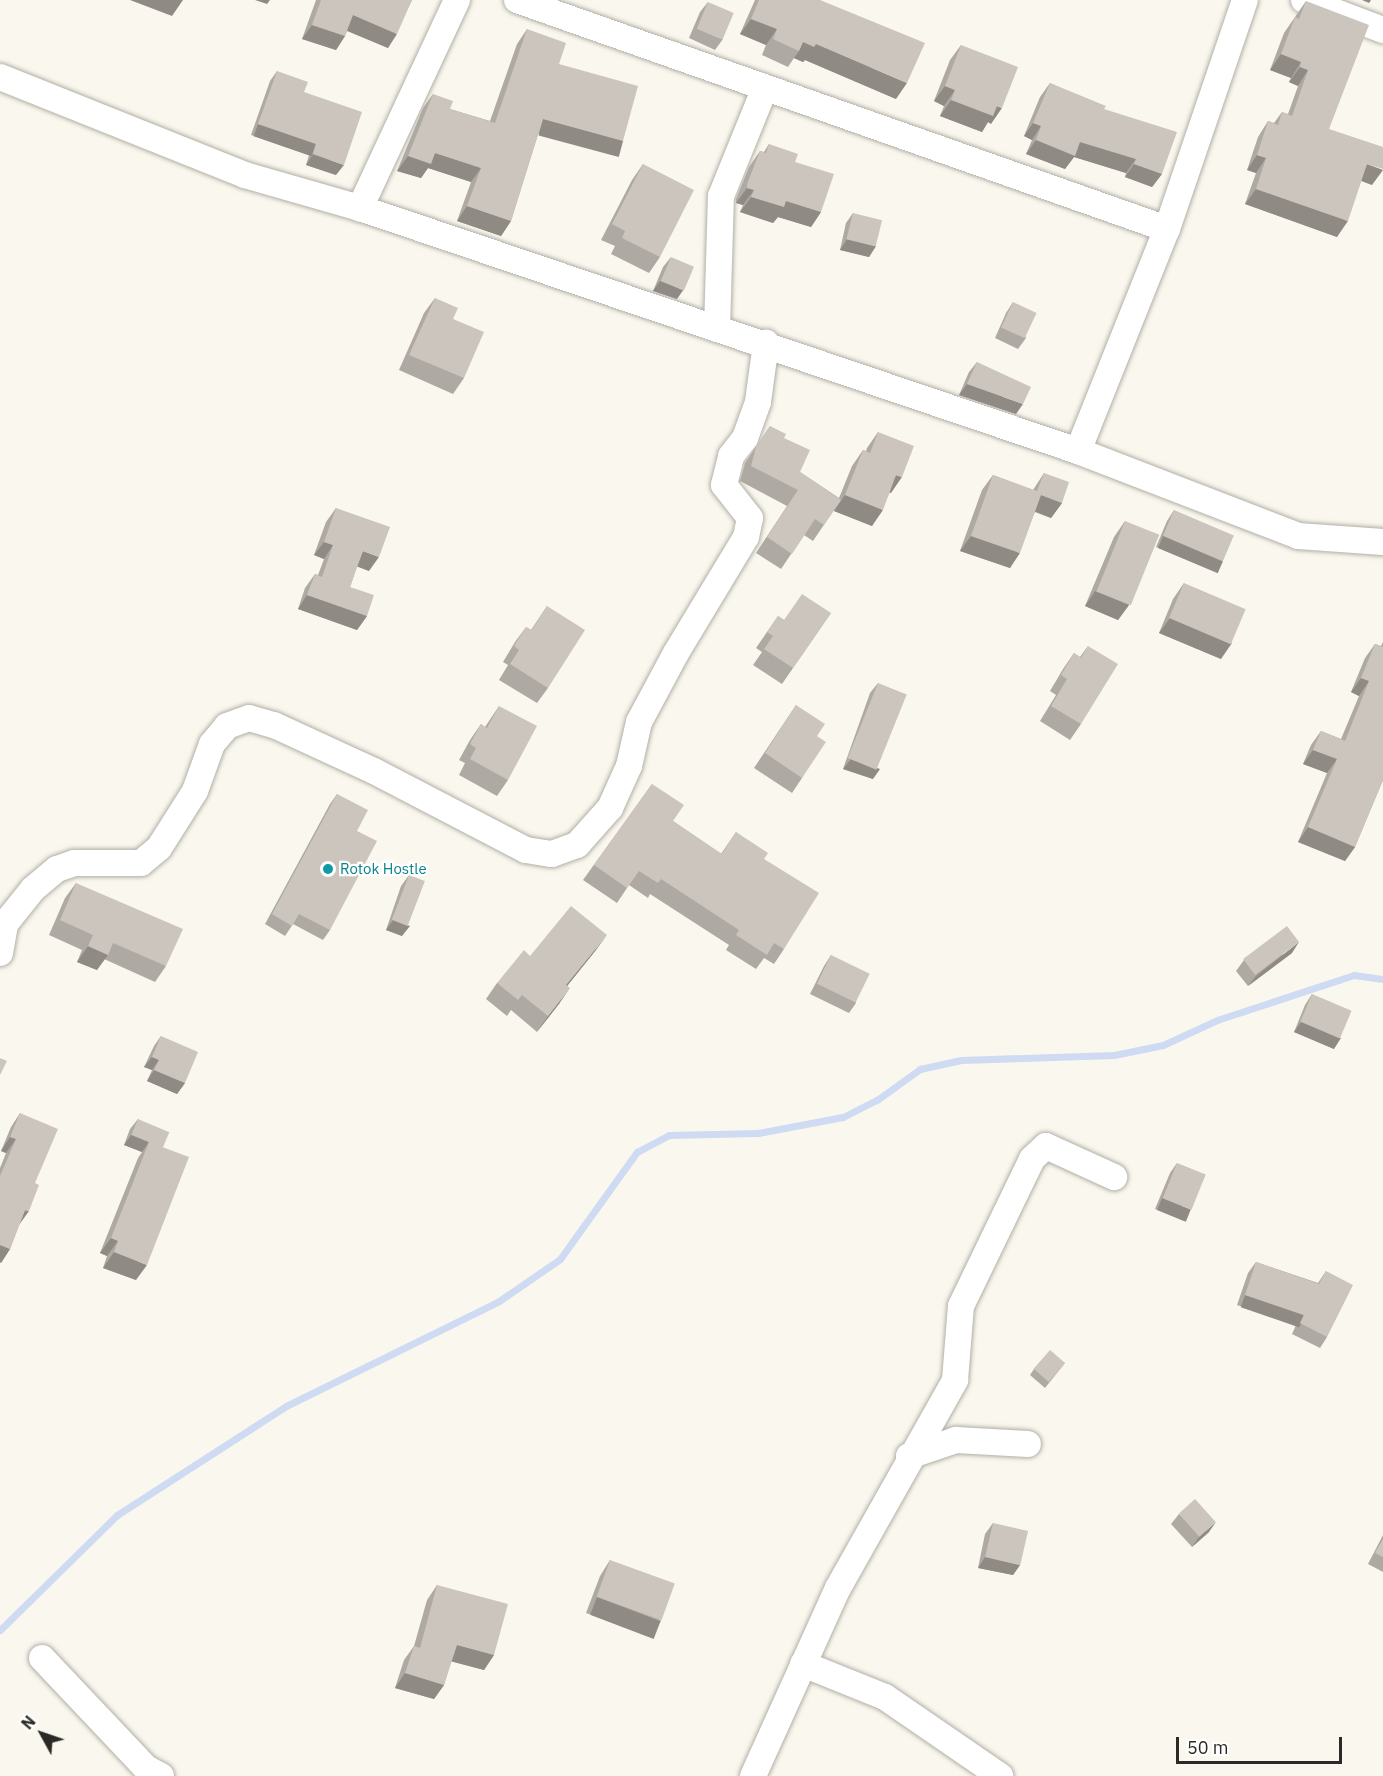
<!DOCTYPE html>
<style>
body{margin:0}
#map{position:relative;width:1383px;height:1776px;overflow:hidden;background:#faf8ee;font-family:"IBM Plex Sans",sans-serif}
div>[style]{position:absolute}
.stream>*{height:7px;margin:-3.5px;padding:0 3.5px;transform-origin:3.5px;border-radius:3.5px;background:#cfdbf3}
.roads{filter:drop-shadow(0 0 2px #b1afa6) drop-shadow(0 0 2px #b1afa6)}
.street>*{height:26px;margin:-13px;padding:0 13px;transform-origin:13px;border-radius:13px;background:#fff}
.wall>*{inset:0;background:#afa9a3}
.shaded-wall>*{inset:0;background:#8f8a84;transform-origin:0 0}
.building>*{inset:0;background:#ccc5bd;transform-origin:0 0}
.dots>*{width:16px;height:16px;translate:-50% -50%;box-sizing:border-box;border:3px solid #fff;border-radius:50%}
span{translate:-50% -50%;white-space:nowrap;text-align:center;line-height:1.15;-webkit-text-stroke:4.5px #fff;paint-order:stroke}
.culture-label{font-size:15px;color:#0d838f}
.left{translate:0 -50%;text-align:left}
.north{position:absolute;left:12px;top:1704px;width:60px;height:60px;-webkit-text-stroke:4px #fff;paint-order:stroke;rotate:310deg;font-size:16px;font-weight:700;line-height:24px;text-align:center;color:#2a2a26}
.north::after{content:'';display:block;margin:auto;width:21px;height:27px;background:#2a2a26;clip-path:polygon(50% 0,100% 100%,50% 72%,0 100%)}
.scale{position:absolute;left:1176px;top:1737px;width:166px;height:27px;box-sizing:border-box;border:3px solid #2a2a26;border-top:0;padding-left:8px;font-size:18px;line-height:21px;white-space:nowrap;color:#2a2a26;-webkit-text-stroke:4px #fff;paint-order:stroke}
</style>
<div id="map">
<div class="stream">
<i style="left:0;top:1630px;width:164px;rotate:-44.5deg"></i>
<i style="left:117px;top:1515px;width:201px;rotate:-32.8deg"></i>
<i style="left:286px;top:1406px;width:237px;rotate:-26.2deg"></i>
<i style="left:499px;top:1301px;width:74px;rotate:-34.5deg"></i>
<i style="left:560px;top:1259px;width:132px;rotate:-54.3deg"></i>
<i style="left:637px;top:1152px;width:36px;rotate:-28deg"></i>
<i style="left:669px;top:1135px;width:89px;rotate:-1.3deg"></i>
<i style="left:758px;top:1133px;width:86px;rotate:-10.7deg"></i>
<i style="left:843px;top:1117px;width:38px;rotate:-27deg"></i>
<i style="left:877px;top:1100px;width:53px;rotate:-35.8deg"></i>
<i style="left:920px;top:1069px;width:42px;rotate:-12.4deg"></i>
<i style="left:961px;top:1060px;width:153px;rotate:-1.9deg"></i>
<i style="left:1114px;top:1055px;width:50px;rotate:-11.5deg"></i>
<i style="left:1163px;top:1045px;width:60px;rotate:-24.8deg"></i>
<i style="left:1217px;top:1020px;width:144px;rotate:-18.2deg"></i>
<i style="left:1354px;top:975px;width:29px;rotate:8deg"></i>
</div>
<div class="roads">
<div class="street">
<i style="left:457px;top:0;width:230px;rotate:115deg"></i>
<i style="left:360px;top:208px;width:758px;rotate:18.7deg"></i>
<i style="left:1078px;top:451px;width:236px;rotate:21.1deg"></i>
<i style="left:1298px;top:536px;width:85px;rotate:4deg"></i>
<i style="left:517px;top:0;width:689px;rotate:19.41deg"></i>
<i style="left:1304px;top:0;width:85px;rotate:20.8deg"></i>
<i style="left:0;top:77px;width:264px;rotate:21.8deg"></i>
<i style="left:245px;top:175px;width:120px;rotate:16deg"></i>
<i style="left:717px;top:329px;width:133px;rotate:-88.3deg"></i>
<i style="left:721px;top:196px;width:114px;rotate:-67.9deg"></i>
<i style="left:1078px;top:451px;width:239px;rotate:-68.2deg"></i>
<i style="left:1167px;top:229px;width:242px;rotate:-71.2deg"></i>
<i style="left:0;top:953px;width:29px;rotate:-80deg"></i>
<i style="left:5px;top:924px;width:45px;rotate:-51.3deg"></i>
<i style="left:33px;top:889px;width:31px;rotate:-40deg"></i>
<i style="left:57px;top:869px;width:18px;rotate:-19deg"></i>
<i style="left:74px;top:863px;width:67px"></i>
<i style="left:141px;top:863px;width:23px;rotate:-40deg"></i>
<i style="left:159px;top:848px;width:67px;rotate:-57.7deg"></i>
<i style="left:195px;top:791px;width:50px;rotate:-70.1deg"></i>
<i style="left:212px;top:744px;width:23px;rotate:-50deg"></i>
<i style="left:227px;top:726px;width:23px;rotate:-20deg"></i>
<i style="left:249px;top:718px;width:26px;rotate:16deg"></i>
<i style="left:274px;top:725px;width:110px;rotate:24.7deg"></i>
<i style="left:374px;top:771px;width:171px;rotate:27.5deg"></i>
<i style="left:526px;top:850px;width:26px;rotate:9deg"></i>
<i style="left:552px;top:854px;width:27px;rotate:-20deg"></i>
<i style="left:577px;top:845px;width:50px;rotate:-48.3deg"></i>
<i style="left:610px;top:808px;width:46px;rotate:-65.7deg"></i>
<i style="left:629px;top:766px;width:45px;rotate:-77.2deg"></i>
<i style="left:639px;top:722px;width:78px;rotate:-61.8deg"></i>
<i style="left:676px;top:653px;width:135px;rotate:-58.9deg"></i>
<i style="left:746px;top:537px;width:19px;rotate:-78deg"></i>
<i style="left:750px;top:518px;width:42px;rotate:-128.2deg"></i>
<i style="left:724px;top:485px;width:30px;rotate:-76deg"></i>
<i style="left:731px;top:456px;width:23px;rotate:-52deg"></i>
<i style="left:745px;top:438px;width:38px;rotate:-70deg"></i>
<i style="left:758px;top:402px;width:60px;rotate:-82.3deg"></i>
<i style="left:909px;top:1456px;width:50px;rotate:-18.8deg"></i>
<i style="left:956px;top:1440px;width:72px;rotate:3.2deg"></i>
<i style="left:42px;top:1658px;width:151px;rotate:46.6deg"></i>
<i style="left:146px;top:1768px;width:17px;rotate:28deg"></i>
<i style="left:803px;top:1664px;width:88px;rotate:21.9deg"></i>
<i style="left:885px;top:1697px;width:140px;rotate:34.5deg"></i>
<i style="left:753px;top:1776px;width:206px;rotate:-65.7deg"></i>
<i style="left:838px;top:1588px;width:239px;rotate:-60.6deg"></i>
<i style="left:955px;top:1380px;width:74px;rotate:-85.4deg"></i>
<i style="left:961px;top:1306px;width:163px;rotate:-64.2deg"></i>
<i style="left:1032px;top:1159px;width:19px;rotate:-43deg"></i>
<i style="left:1046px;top:1146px;width:75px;rotate:24.5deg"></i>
</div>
</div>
<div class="wall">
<i style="clip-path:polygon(316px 0,412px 0,388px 48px,347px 31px,345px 36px,336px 50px,302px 39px)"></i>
<i style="clip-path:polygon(755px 0,820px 0,896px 99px,805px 60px,803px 62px,794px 58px,788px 67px,762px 55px,766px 45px,740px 34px)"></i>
<i style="clip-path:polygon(1306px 1px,1329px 129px,1372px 185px,1361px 181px,1337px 237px,1245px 204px,1256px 173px,1247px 170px,1258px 137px,1268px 121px,1274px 123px,1282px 112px,1288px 114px,1298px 86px,1289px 82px,1291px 78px,1270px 70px,1284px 33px)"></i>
<i style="clip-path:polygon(708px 2px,723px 39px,715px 50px,689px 38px,700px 12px)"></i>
<i style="clip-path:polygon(527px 29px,559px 64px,623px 141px,613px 155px,538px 134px,511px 221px,501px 236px,457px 221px,471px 182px,428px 168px,421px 178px,397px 171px,423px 108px,433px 94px,450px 109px,490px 121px,517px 44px)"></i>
<i style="clip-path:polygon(961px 45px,991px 124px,988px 122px,982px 132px,940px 116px,944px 106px,934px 101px,950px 60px)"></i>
<i style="clip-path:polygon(277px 71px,304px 92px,336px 175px,306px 165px,309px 155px,251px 135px,270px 81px)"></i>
<i style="clip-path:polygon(1050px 83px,1104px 109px,1162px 174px,1152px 187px,1125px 177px,1126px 173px,1074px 157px,1065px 169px,1026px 154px,1032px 140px,1024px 136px,1040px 97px)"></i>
<i style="clip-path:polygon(769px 144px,795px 162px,821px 212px,811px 227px,778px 217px,773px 223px,740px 212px,743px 205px,736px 203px,736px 199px,749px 167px,760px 151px,764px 152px)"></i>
<i style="clip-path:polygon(643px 164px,660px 257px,649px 273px,611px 254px,615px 246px,601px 240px,632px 180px)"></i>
<i style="clip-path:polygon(853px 213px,876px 246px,869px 257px,840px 250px,846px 223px)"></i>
<i style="clip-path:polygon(671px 257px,677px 299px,653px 291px,663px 267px)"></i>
<i style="clip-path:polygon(435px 298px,453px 319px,464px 378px,453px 394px,399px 370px,424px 313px)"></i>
<i style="clip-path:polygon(1013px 302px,1026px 338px,1018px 349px,995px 338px,1006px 313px)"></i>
<i style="clip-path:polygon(977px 362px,1016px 414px,959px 395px,969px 372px)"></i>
<i style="clip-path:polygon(770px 426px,784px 438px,800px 472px,839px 498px,852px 466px,863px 450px,866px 451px,867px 448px,878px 432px,891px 493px,890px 492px,872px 526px,834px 511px,834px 510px,813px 541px,804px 535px,781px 569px,756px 553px,787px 506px,740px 481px,745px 463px)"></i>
<i style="clip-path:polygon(1044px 473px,1062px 503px,1051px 518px,1035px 512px,1010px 568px,960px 551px,982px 490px,993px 475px,1033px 490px)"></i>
<i style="clip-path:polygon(336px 508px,369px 571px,357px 566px,350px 587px,367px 616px,357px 630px,298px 609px,305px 588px,315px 574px,318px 575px,324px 559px,314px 555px,326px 522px)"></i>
<i style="clip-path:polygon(1174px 510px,1223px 561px,1215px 571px,1156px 547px,1167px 521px)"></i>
<i style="clip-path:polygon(1125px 521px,1129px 605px,1118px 620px,1085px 606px,1114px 537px)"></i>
<i style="clip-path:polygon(1184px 583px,1221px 659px,1159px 633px,1173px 599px)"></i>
<i style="clip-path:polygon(547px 606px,548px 688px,537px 703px,499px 680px,508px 665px,503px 662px,515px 642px,526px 627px,531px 630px)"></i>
<i style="clip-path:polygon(831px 613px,782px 684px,753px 665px,762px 652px,756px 648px,778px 616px,784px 620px)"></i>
<i style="clip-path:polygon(1383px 642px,1383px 780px,1355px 847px,1345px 861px,1298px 842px,1327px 773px,1303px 764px,1311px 745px,1321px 731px,1341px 739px,1359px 696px,1351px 692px,1365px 658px,1375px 644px,1381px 646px)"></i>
<i style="clip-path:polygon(1088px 646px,1081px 724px,1070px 740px,1040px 721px,1056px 695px,1050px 691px,1063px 669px,1074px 653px,1080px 657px)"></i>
<i style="clip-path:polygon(878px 683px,873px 779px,843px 769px,870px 693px)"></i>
<i style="clip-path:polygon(796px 705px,817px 736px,802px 778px,792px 793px,754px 768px)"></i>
<i style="clip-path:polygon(499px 706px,508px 780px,497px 796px,459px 775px,465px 763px,459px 760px,470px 740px,481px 724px,485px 727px)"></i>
<i style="clip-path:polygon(652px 784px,673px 821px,721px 854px,736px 832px,764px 859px,784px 949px,774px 964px,764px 958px,756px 969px,726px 950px,729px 945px,650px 894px,648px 898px,629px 885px,617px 903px,583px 880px)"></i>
<i style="clip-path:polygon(337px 794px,357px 831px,330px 930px,323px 940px,293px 924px,285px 936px,265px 924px,330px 804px)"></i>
<i style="clip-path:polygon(409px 875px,402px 936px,386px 930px,401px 886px)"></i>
<i style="clip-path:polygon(76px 883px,166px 966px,155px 982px,104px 959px,97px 970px,77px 962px,82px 950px,49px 935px,65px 898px)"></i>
<i style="clip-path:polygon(596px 950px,567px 986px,559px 1004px,537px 1032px,511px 1010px,507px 1016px,486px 999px,497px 983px,530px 956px)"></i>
<i style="clip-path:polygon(1292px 953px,1248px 986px,1236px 971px,1244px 960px)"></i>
<i style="clip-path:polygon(831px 955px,856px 1003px,849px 1013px,810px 994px,824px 966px)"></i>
<i style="clip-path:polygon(1312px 994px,1334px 1049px,1294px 1032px,1305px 1005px)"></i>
<i style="clip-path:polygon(161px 1036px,185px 1083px,177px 1094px,147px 1081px,152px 1070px,144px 1067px,154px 1046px)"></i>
<i style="clip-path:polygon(20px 1113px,35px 1183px,10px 1249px,1px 1263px,0 1262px,0 1168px,6px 1153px,1px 1151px,11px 1127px)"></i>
<i style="clip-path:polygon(138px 1119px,162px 1147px,136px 1280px,103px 1268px,107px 1256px,100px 1253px,138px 1158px,142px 1152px,124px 1145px,130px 1129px)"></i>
<i style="clip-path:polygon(1177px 1163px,1184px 1221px,1155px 1209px,1170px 1173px)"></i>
<i style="clip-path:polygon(1256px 1262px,1318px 1283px,1326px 1271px,1327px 1337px,1320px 1348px,1292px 1334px,1296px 1325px,1237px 1305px,1248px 1273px)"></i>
<i style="clip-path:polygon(1065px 1363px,1045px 1388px,1030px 1375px,1034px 1369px)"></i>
<i style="clip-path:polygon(1179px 1514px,1209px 1532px,1192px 1547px,1171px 1524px)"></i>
<i style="clip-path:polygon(993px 1523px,1020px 1565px,1013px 1575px,978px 1568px,985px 1534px)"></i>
<i style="clip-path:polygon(1383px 1535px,1383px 1572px,1368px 1564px)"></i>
<i style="clip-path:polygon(610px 1560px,661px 1621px,650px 1637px,586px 1613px,600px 1576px)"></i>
<i style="clip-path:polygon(437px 1585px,494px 1655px,484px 1670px,451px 1661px,444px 1685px,434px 1699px,395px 1688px,404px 1660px,414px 1646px,427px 1600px)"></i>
</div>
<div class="shaded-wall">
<i style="clip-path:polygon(130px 0,183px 0,172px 16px)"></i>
<i style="clip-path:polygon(255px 0,270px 0,267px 4px)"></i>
<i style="clip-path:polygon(1362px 0,1371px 0,1369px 3px)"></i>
<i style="clip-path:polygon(353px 15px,397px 34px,388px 48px,343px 29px)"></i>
<i style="clip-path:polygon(751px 19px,777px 29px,766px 45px,740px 34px)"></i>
<i style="clip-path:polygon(312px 25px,345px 36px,336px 50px,302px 39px)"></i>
<i style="clip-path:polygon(803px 42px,816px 44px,907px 83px,896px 99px,805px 60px,803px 62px,794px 58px,799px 51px)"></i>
<i style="clip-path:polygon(1281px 54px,1301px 62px,1291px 78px,1270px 70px)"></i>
<i style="clip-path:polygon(1300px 67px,1308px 70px,1298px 86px,1289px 82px)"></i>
<i style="clip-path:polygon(945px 86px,955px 90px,944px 106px,934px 101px)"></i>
<i style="clip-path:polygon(951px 100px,997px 106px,1002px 108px,991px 124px,988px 122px,982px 132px,940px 116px)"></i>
<i style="left:543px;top:119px;width:83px;height:17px;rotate:15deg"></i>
<i style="clip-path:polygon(1033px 123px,1041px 126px,1032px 140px,1024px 136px)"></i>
<i style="left:258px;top:124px;width:61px;height:13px;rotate:19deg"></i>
<i style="clip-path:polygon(1036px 140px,1080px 142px,1136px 159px,1126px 173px,1074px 157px,1065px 169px,1026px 154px)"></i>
<i style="clip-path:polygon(435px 153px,481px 168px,471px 182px,428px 168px,421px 178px,397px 171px,408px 156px)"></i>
<i style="clip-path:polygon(313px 154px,344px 165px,336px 175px,306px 165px)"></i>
<i style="clip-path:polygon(1257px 155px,1266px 158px,1256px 173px,1247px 170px)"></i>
<i style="clip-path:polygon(1134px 164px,1162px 174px,1152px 187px,1125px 177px)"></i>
<i style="clip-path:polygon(1367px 164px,1383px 170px,1372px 185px,1357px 179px)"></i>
<i style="clip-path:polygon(747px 188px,754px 190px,743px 205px,736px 203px)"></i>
<i style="clip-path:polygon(1256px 189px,1348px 221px,1337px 237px,1245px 204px)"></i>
<i style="clip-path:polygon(751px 197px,786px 201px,821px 212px,811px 227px,778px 217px,773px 223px,740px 212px)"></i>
<i style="clip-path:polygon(467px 206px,511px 221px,501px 236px,457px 221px)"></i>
<i style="clip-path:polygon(847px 239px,876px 246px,869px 257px,840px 250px)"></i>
<i style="clip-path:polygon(660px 281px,684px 289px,677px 299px,653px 291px)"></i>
<i style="clip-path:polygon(967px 384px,1023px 404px,1016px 414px,959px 395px)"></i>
<i style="clip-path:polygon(896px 475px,902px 477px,891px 493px,885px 491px)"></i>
<i style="clip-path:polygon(845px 495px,883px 510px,872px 526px,834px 511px)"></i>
<i style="clip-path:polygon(1041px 495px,1062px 503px,1051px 518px,1031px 510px)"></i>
<i style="clip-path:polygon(971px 536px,1020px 553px,1010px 568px,960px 551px)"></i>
<i style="left:1163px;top:536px;width:65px;height:13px;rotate:23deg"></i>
<i style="clip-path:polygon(324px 542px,333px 545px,324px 559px,314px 555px)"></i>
<i style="clip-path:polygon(363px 551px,379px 557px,369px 571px,353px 565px)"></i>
<i style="clip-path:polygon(1095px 591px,1129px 605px,1118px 620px,1085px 606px)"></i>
<i style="clip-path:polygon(307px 595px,367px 616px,357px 630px,298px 609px)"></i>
<i style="clip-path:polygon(1170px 618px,1232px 643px,1221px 659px,1159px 633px)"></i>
<i style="clip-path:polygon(1361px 678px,1369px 681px,1359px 696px,1351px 692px)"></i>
<i style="clip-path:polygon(1313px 750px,1337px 759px,1327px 773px,1303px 764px)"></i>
<i style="clip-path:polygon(851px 759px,880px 769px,873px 779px,843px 769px)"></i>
<i style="clip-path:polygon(1308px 827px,1355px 847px,1345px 861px,1298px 842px)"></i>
<i style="clip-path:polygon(393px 920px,410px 926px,402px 936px,386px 930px)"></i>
<i style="clip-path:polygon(607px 935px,596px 950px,555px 1001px,566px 985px)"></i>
<i style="clip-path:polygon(1299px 942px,1292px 953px,1248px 986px,1256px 976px)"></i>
<i style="clip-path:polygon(88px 946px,108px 955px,97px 970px,77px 962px)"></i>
<i style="clip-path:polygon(570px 988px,559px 1004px,537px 1032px,548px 1016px)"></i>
<i style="clip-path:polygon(1301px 1022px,1341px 1038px,1334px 1049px,1294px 1032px)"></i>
<i style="clip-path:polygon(152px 1057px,159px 1060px,152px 1070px,144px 1067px)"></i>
<i style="clip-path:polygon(154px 1070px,185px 1083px,177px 1094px,147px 1081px)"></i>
<i style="clip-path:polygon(131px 1135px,162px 1147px,149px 1142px,142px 1152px,124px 1145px)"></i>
<i style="clip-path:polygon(10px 1137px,16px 1139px,6px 1153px,1px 1151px)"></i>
<i style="left:1162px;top:1198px;width:31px;height:13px;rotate:22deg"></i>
<i style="clip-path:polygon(25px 1210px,29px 1211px,19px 1225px)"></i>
<i style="clip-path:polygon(111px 1238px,118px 1241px,107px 1256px,100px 1253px)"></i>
<i style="clip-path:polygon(0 1245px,10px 1249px,1px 1263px,0 1262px)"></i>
<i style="clip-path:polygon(114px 1252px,147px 1265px,136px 1280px,103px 1268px)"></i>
<i style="left:1245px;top:1295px;width:62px;height:13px;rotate:19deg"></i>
<i style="clip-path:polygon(1216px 1522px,1209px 1532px,1192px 1547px,1199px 1537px)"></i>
<i style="clip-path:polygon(985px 1557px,1020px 1565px,1013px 1575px,978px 1568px)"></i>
<i style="left:597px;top:1597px;width:68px;height:19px;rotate:21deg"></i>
<i style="clip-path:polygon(457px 1645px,494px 1655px,484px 1670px,446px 1660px)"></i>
<i style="clip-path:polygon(405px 1673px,444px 1685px,434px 1699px,395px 1688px)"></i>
</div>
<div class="building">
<i style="clip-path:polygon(321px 0,412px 0,397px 34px,353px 15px,345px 36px,312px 25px)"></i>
<i style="clip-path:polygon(759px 0,820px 0,925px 43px,907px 83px,816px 44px,814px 47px,803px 42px,799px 51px,773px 39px,777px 29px,751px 19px)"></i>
<i style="clip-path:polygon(1306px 1px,1369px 25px,1329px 129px,1383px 147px,1383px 169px,1367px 164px,1348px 221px,1256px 189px,1266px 158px,1257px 155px,1268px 121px,1278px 125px,1282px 112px,1292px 116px,1308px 70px,1300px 67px,1301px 62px,1281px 54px,1295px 17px,1299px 19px)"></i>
<i style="left:708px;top:2px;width:28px;height:29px;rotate:23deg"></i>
<i style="clip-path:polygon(527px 29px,566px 43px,559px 64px,638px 86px,623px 141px,543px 119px,511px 221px,467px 206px,481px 168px,435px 153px,431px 164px,408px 156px,433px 94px,453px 101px,450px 109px,495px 123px)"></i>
<i style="clip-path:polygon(961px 45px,1018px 67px,1002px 108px,997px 106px,993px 116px,951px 100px,955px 90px,945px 86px)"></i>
<i style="clip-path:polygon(277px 71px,308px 82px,304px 92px,362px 112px,344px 165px,313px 154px,316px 144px,258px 124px)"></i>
<i style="clip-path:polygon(1050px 83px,1106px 106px,1104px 109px,1177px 132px,1162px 174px,1134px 164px,1136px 159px,1080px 142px,1075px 156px,1036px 140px,1041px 126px,1033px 123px)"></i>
<i style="clip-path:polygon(769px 144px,798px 154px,795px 162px,834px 174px,821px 212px,786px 201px,784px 207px,751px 197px,754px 190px,747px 188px,747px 184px,760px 151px,766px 153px)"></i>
<i style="clip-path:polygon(643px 164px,694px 190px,660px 257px,622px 238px,625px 231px,612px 224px)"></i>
<i style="left:853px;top:213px;width:30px;height:27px;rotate:14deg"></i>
<i style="left:671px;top:257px;width:25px;height:26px;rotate:23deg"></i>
<i style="clip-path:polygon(435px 298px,458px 308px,453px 319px,484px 332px,464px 378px,409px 355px)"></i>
<i style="left:1013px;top:302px;width:26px;height:28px;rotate:25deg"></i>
<i style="clip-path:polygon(977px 362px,1031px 387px,1023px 404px,967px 384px)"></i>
<i style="clip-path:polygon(770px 426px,786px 434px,784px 438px,810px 450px,800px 472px,841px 500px,824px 525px,815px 519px,792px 554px,767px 537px,798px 490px,751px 466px,756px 447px)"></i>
<i style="clip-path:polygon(878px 432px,914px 446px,902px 477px,896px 475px,883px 510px,845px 495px,863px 450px,870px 453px)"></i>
<i style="clip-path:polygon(1044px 473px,1069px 482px,1062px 503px,1041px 495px,1020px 553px,971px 536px,993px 475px,1037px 491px)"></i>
<i style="clip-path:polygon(336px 508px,390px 527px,379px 557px,363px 551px,350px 587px,374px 595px,367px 616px,307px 595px,315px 574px,322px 577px,333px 545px,324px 542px)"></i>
<i style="left:1174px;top:510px;width:65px;height:28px;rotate:23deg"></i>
<i style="left:1125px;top:521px;width:37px;height:76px;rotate:22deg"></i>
<i style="left:1184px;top:583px;width:67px;height:38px;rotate:23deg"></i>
<i style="clip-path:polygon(802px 594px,831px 613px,793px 668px,764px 649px,773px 636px,767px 632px,778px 616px,784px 620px)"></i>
<i style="clip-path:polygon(547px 606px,585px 630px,548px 688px,510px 664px,519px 650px,514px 646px,526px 627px,532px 630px)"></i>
<i style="clip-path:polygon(1375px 644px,1383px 647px,1383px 780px,1355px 847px,1308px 827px,1337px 759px,1313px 750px,1321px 731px,1345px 741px,1369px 681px,1361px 678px)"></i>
<i style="clip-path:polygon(1088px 646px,1118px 664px,1081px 724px,1051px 706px,1067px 679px,1061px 675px,1074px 653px,1081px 658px)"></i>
<i style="left:878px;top:683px;width:31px;height:81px;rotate:22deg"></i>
<i style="clip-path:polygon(796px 705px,825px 724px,817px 736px,826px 742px,802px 778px,765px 753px)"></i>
<i style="clip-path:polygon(499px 706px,537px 726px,508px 780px,470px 759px,476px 748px,470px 744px,481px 724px,487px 728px)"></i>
<i style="clip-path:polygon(652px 784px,684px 805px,673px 821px,722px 854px,736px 832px,768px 853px,764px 859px,819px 893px,784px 949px,774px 943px,767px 955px,736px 935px,739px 930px,661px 879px,658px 883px,639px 871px,627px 888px,594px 865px)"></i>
<i style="clip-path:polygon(337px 794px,368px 810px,357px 831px,377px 841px,330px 930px,299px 914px,292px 926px,272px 914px)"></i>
<i style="left:409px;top:875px;width:17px;height:48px;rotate:21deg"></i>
<i style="clip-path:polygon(76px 883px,183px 929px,166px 966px,113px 943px,108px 955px,88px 946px,93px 935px,60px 920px)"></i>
<i style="clip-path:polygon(571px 906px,607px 935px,566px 985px,570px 988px,548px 1016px,522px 995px,518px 1000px,497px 983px,524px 950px,530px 956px)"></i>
<i style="left:1287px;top:926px;width:20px;height:55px;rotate:53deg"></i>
<i style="left:831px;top:955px;width:43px;height:32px;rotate:26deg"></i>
<i style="left:1312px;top:994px;width:43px;height:30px;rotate:23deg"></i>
<i style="clip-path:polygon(161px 1036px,198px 1052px,185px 1083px,154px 1070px,159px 1060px,152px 1057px)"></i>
<i style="clip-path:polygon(0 1058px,7px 1061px,0 1075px)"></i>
<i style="clip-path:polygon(20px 1113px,58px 1129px,35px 1183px,39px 1185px,29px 1211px,25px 1210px,10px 1249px,0 1245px,0 1176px,16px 1139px,10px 1137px)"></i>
<i style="left:138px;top:1119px;width:34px;height:17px;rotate:23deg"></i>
<i style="clip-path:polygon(149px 1142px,189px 1157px,147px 1265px,114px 1252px,118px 1241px,111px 1238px)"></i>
<i style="left:1177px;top:1163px;width:31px;height:38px;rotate:22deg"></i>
<i style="clip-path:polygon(1256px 1262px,1319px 1284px,1326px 1271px,1353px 1285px,1327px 1337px,1300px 1323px,1304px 1315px,1245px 1295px)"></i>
<i style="left:1050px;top:1350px;width:20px;height:25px;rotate:41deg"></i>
<i style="left:1195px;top:1499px;width:31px;height:22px;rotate:48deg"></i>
<i style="left:993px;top:1523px;width:36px;height:35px;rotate:13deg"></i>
<i style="clip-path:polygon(1383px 1539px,1383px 1557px,1375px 1553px)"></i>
<i style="left:610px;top:1560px;width:69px;height:39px;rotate:20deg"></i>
<i style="clip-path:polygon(437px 1585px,508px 1604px,494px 1655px,457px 1645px,444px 1685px,405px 1673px,414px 1646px,420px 1648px)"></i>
</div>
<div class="dots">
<i style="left:328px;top:869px;background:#0f9aa8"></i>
</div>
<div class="culture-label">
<span class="left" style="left:340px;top:869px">Rotok Hostle</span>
</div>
<div class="north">N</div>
<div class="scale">50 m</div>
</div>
